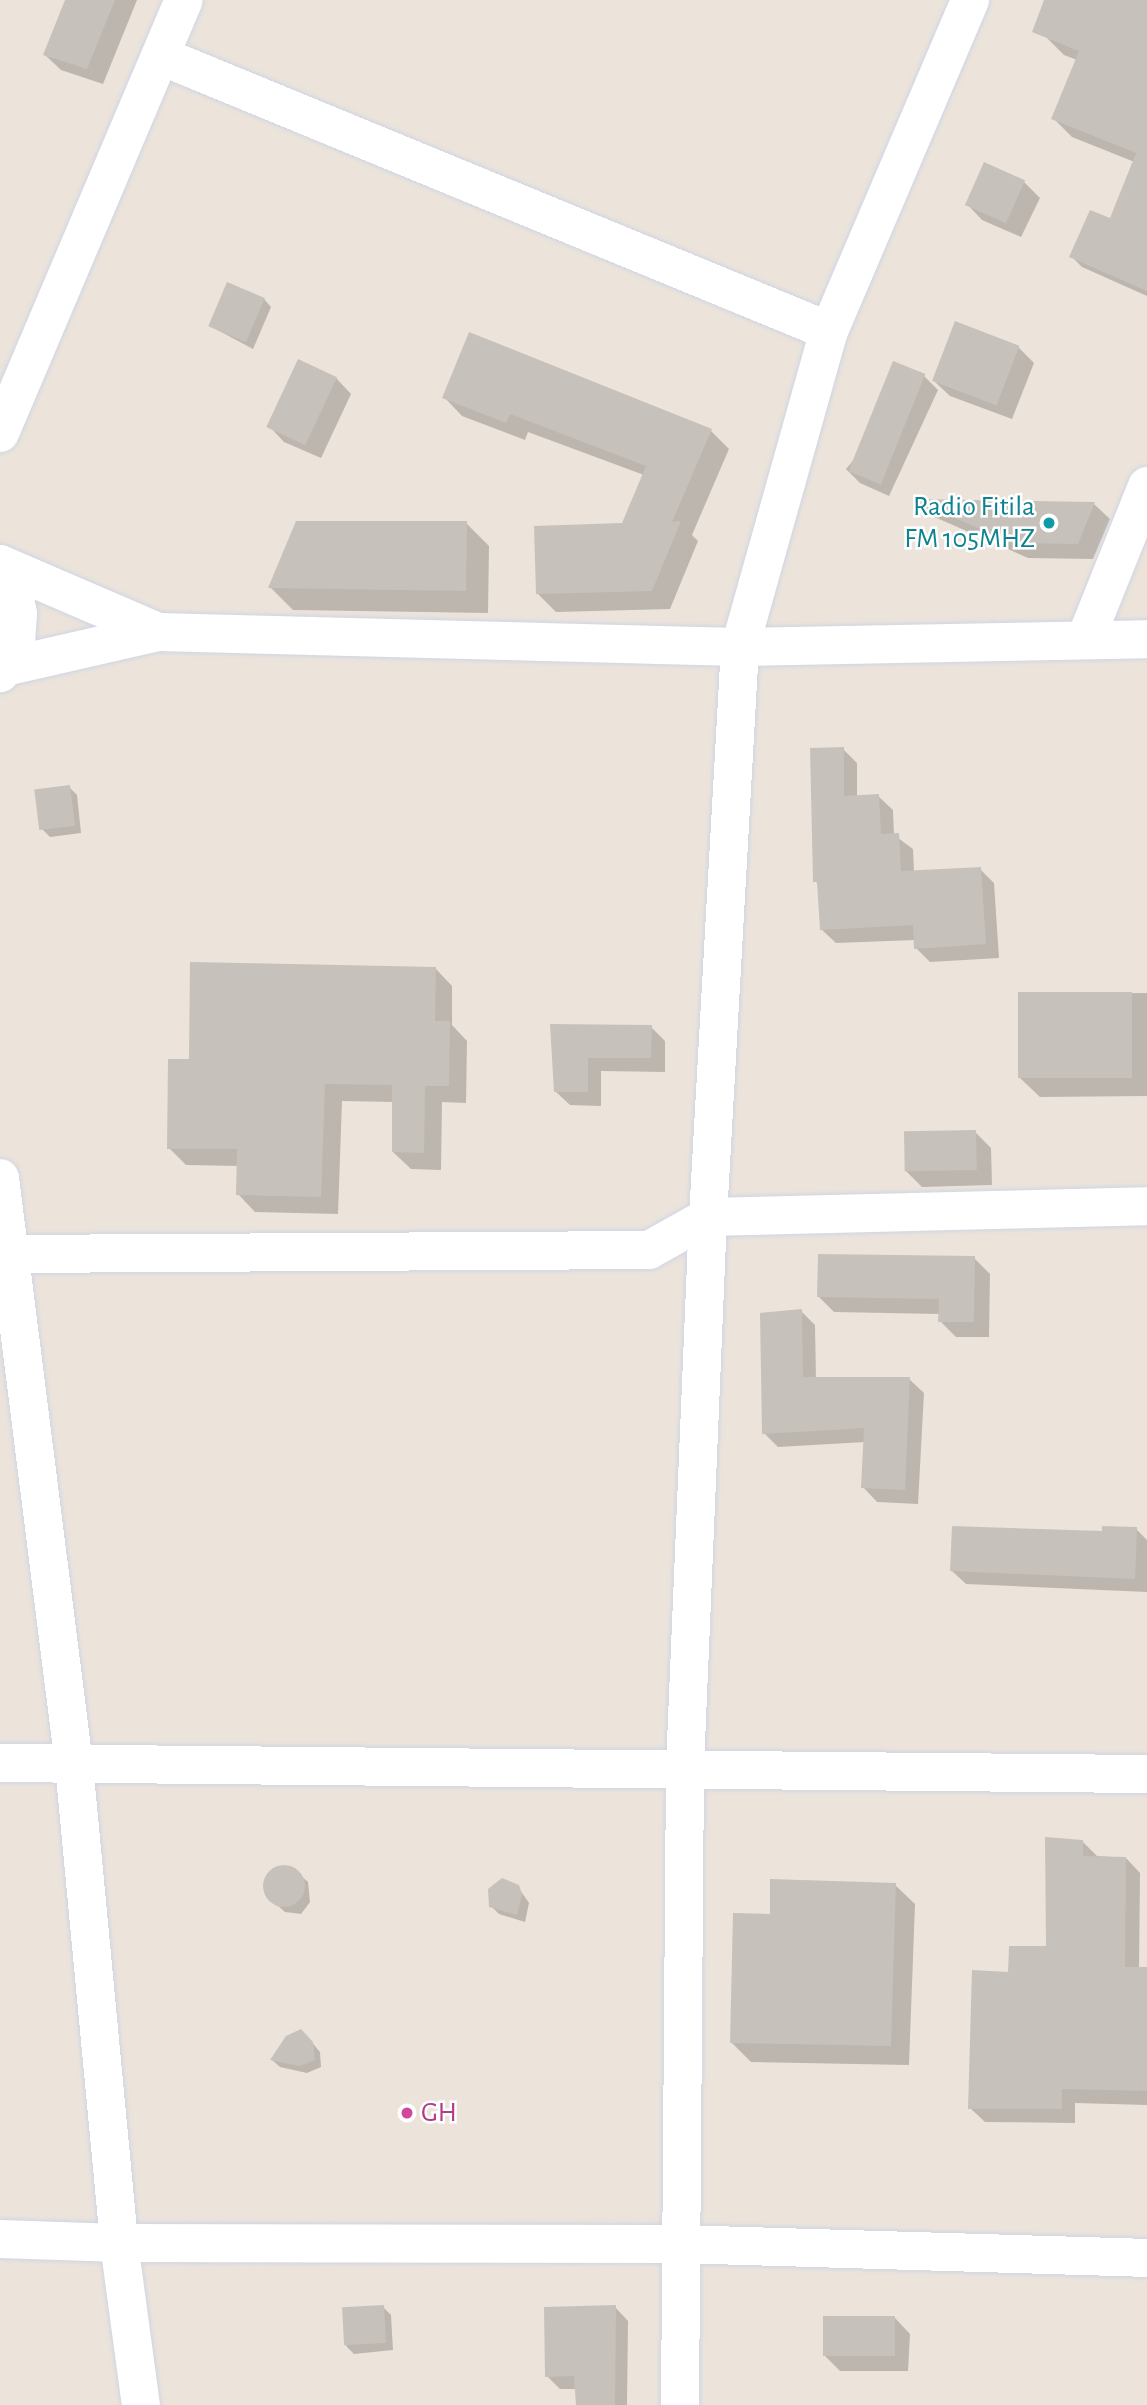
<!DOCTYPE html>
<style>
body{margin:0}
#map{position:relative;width:1147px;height:2405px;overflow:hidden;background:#ece4db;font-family:"Alegreya Sans",sans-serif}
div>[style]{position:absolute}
.shadow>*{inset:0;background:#0003}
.building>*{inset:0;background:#c7c1bb;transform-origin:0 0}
.round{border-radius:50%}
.roads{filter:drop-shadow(0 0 2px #d0d5e3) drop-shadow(0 0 2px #d0d5e3)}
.minor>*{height:38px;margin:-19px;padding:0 19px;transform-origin:19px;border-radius:19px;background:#fff}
.dots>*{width:19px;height:19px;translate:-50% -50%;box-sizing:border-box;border:4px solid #fff;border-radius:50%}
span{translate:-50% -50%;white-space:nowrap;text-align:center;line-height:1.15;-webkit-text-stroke:5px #fff;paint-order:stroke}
.culture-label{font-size:28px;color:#0d838f}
.right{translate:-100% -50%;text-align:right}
.hotel-label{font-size:28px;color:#b23c85}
.left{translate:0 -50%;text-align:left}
</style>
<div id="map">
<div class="shadow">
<i style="clip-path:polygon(67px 0,137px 0,103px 84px,61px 70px,45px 55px)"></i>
<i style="clip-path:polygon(1060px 0,1147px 0,1147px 167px,1072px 137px,1053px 118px,1077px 60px,1064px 55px,1045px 36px)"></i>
<i style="clip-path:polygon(985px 164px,1024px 182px,1040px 198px,1021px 237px,982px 220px,967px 204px)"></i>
<i style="clip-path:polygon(1147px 172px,1147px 296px,1082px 267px,1071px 256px,1111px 221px)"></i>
<i style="clip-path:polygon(264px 299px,271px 307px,253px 349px,210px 326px)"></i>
<i style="clip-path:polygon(1018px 347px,1034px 363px,1012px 419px,950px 396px,934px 381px)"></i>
<i style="clip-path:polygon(924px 376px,938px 390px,889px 496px,860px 483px,846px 469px)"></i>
<i style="clip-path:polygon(336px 378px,351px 394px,321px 458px,284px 442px,269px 426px)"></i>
<i style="clip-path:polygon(444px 397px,711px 431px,729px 449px,692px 535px,698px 541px,670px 609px,556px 612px,537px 593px,623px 525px,644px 475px,528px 432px,525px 440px,462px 416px)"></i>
<i style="clip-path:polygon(917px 501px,1094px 504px,1110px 519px,1093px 559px,1028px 558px,930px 515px)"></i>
<i style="clip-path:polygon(466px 523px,489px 546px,488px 613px,293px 610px,270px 587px)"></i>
<i style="clip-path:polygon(843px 749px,857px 763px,857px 797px,878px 796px,893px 810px,894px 835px,913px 849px,914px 872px,980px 869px,994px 883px,999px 958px,930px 962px,916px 948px,915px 940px,836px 943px,821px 929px,819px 885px,815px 881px)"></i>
<i style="clip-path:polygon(69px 787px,77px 795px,81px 833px,50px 837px,42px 829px)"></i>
<i style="clip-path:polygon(435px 968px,452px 986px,452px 1025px,467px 1041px,466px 1103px,442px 1102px,441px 1170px,411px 1169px,393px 1152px,394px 1102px,342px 1101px,338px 1214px,255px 1212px,238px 1194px,239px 1166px,186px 1165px,169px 1148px,191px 1061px)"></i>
<i style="clip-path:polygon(1147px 993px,1147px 1096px,1040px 1097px,1020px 1078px,1020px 994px)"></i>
<i style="clip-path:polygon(552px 1026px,651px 1027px,665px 1041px,665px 1072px,601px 1071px,601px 1106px,570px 1105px,555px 1091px)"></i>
<i style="clip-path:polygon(975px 1132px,991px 1148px,992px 1185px,922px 1187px,906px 1171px)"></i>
<i style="clip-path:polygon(974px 1258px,990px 1274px,989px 1337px,956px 1337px,940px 1321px,940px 1314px,834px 1312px,818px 1296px)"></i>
<i style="clip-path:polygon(801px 1311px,815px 1325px,816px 1378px,909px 1379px,924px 1393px,918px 1504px,877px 1502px,863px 1487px,865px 1442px,778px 1447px,764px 1433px)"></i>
<i style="clip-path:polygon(1136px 1529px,1147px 1540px,1147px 1592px,966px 1584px,952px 1571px,1104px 1532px)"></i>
<i style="clip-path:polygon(1083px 1842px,1097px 1856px,1126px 1858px,1140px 1873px,1139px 1969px,1147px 1969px,1147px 2105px,1075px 2103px,1075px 2123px,985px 2122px,970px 2108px,1009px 1974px,1047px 1948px)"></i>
<i style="clip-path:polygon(292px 1868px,308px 1882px,310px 1902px,301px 1914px,285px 1912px,268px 1897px,266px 1877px,272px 1870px)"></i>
<i style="clip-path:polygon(895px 1885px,915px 1904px,909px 2065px,751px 2062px,731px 2042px,771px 1916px)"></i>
<i style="clip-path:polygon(518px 1887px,529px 1903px,525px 1922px,499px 1914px,491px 1906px)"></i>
<i style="clip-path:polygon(309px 2039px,320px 2052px,321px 2067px,307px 2073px,280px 2067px,272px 2060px)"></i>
<i style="clip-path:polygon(383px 2307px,391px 2315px,393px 2350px,354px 2354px,346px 2346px)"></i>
<i style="clip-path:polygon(615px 2307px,628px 2321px,627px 2405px,578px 2405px,577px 2389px,560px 2389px,547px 2376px)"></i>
<i style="clip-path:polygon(895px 2318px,910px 2334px,908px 2371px,840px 2371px,824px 2355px)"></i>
</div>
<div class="building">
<i style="clip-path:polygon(65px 0,115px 0,87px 69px,43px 55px)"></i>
<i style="clip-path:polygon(1044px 0,1147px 0,1147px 291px,1069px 257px,1090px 210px,1110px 218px,1136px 153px,1051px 119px,1079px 51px,1032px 32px)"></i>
<i style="left:984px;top:162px;width:45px;height:47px;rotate:24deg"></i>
<i style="left:227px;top:282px;width:41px;height:48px;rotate:23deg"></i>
<i style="left:955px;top:321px;width:69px;height:64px;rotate:21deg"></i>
<i style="clip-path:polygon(469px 332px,712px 429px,672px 522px,681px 521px,652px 591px,536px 594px,534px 526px,622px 523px,646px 466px,510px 414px,506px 423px,442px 398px)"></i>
<i style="left:298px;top:359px;width:43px;height:75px;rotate:25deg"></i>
<i style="left:893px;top:361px;width:35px;height:119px;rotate:22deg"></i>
<i style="clip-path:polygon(913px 499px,1095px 502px,1078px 544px,1011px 543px)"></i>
<i style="clip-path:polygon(296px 521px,467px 521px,466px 591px,268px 588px)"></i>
<i style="clip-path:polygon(844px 747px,844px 796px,879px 794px,881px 834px,899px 833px,901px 871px,981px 867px,986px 944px,914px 949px,913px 925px,820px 930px,817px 882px,813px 882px,810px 748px)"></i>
<i style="left:70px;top:785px;width:41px;height:36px;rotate:83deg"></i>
<i style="clip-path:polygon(190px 962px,436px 967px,435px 1021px,450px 1021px,449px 1086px,425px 1086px,424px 1153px,392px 1152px,392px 1085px,325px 1084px,321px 1197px,236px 1195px,237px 1149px,167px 1149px,168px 1059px,189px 1059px)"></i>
<i style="left:1018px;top:992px;width:114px;height:86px"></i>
<i style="clip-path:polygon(550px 1024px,652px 1025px,651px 1058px,588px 1058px,588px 1092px,554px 1092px)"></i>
<i style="left:976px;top:1130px;width:40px;height:72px;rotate:89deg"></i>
<i style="clip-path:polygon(818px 1254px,975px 1256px,974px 1322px,938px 1322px,939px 1299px,817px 1297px)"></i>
<i style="clip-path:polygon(802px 1309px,803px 1377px,910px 1377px,905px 1490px,861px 1488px,864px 1428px,762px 1434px,760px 1313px)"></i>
<i style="clip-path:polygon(952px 1526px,1102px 1531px,1102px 1526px,1137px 1527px,1135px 1579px,950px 1571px)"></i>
<i style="clip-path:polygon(1045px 1837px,1083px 1840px,1083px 1856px,1126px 1857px,1125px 1967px,1147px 1967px,1147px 2091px,1062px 2089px,1062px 2109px,968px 2109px,972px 1970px,1008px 1972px,1009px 1946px,1046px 1946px)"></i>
<i class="round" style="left:263px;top:1865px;width:42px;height:42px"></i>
<i style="clip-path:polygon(502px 1878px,519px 1885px,522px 1894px,517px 1915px,489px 1907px,488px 1889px)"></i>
<i style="clip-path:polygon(770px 1879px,896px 1883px,891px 2046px,730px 2043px,733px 1913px,770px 1914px)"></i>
<i style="clip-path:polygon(301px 2029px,313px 2042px,315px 2060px,299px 2066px,270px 2060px,286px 2036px)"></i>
<i style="left:384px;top:2305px;width:38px;height:42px;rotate:87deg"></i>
<i style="clip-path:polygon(616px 2305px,615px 2405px,576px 2405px,574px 2376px,545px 2377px,544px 2307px)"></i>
<i style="left:823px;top:2316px;width:72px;height:40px"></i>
</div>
<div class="roads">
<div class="minor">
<i style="left:161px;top:56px;width:722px;rotate:22.38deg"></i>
<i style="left:0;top:433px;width:470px;rotate:-67deg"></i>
<i style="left:0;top:564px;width:172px;rotate:23.3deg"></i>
<i style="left:0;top:564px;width:27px;rotate:62deg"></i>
<i style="left:13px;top:588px;width:26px;rotate:79deg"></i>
<i style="left:18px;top:614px;width:28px;rotate:94deg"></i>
<i style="left:16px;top:642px;width:35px;rotate:117deg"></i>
<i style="left:1086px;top:638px;width:164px;rotate:-68.1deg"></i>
<i style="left:5px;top:667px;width:157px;rotate:-12.9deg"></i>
<i style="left:158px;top:632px;width:582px;rotate:1.48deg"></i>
<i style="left:740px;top:647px;width:407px;rotate:-1.1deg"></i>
<i style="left:0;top:1178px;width:592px;rotate:82.81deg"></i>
<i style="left:74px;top:1765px;width:480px;rotate:84.6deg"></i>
<i style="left:119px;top:2243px;width:163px;rotate:82.3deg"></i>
<i style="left:12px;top:1254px;width:637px;rotate:-0.36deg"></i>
<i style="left:649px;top:1250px;width:68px;rotate:-29.2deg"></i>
<i style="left:708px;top:1217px;width:439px;rotate:-1.4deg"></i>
<i style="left:0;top:1763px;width:1147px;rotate:0.55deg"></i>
<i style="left:0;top:2239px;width:119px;rotate:1.9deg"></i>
<i style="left:119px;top:2243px;width:559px;rotate:0.1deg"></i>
<i style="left:678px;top:2244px;width:469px;rotate:1.7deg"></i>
<i style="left:680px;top:2405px;width:638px;rotate:-89.55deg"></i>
<i style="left:685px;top:1767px;width:550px;rotate:-87.61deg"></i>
<i style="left:708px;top:1217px;width:571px;rotate:-86.79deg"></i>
<i style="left:740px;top:647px;width:328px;rotate:-74.3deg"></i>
<i style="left:829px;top:331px;width:360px;rotate:-66.9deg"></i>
</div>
</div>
<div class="dots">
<i style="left:1049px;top:523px;background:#0f9aa8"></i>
<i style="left:407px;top:2113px;background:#d1479c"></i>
</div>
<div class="culture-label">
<span class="right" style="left:1035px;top:523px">Radio Fitila<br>FM 105MHZ</span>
</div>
<div class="hotel-label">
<span class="left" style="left:421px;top:2113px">GH</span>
</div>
</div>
